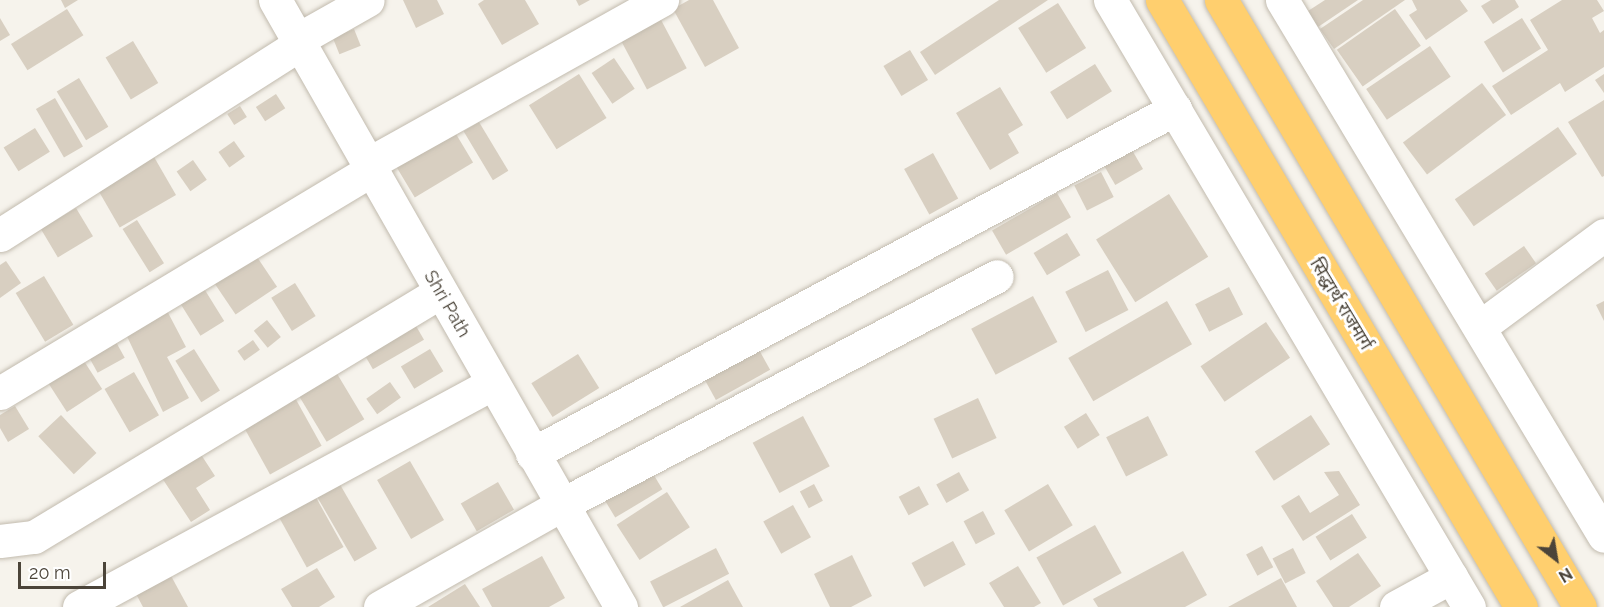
<!DOCTYPE html>
<meta charset="utf-8">
<style>
body{margin:0}
#map{position:relative;width:1604px;height:607px;overflow:hidden;background:#f6f3ec;font-family:Raleway,"Noto Sans Devanagari",sans-serif}
div>[style]{position:absolute}
.building>*{inset:0;background:#d8cfc1;transform-origin:0 0}
.roads{filter:drop-shadow(0 0 2px #c2bbae) drop-shadow(0 0 2px #c2bbae)}
.minor>*{height:33px;margin:-16.5px;padding:0 16.5px;transform-origin:16.5px;border-radius:16.5px;background:#fff}
.highway>*{height:33px;margin:-16.5px;padding:0 16.5px;transform-origin:16.5px;border-radius:16.5px;background:#ffcf6e}
span{translate:-50% -50%;white-space:nowrap;text-align:center;line-height:1.15;-webkit-text-stroke:6px #fff;paint-order:stroke}
.street-label{font-size:18px;color:#4b4439}
.north{position:absolute;left:1526px;top:529px;width:60px;height:60px;-webkit-text-stroke:4px #fff;paint-order:stroke;rotate:149deg;font-size:16px;font-weight:700;line-height:24px;text-align:center;color:#4b4439}
.north::after{content:'';display:block;margin:auto;width:21px;height:27px;background:#4b4439;clip-path:polygon(50% 0,100% 100%,50% 72%,0 100%)}
.scale{position:absolute;left:18px;top:562px;width:88px;height:27px;box-sizing:border-box;border:3px solid #4b4439;border-top:0;padding-left:8px;font-size:18px;line-height:21px;white-space:nowrap;color:#4b4439;-webkit-text-stroke:4px #fff;paint-order:stroke}
</style>
<div id="map">
<div class="building">
<i style="clip-path:polygon(61px 0,78px 0,65px 8px)"></i>
<i style="clip-path:polygon(403px 0,437px 0,444px 14px,416px 28px)"></i>
<i style="clip-path:polygon(484px 0,525px 0,539px 24px,502px 45px,478px 4px)"></i>
<i style="clip-path:polygon(576px 0,590px 0,579px 6px)"></i>
<i style="clip-path:polygon(689px 0,713px 0,739px 48px,705px 67px,673px 9px)"></i>
<i style="clip-path:polygon(999px 0,1048px 0,935px 75px,920px 52px)"></i>
<i style="clip-path:polygon(1325px 0,1358px 0,1318px 27px,1308px 11px)"></i>
<i style="clip-path:polygon(1363px 0,1405px 0,1334px 49px,1320px 29px)"></i>
<i style="clip-path:polygon(1412px 0,1460px 0,1468px 11px,1426px 40px,1409px 15px,1417px 10px)"></i>
<i style="clip-path:polygon(1491px 0,1515px 0,1519px 7px,1493px 24px,1481px 6px)"></i>
<i style="clip-path:polygon(1562px 0,1597px 0,1604px 11px,1592px 18px,1600px 33px,1604px 30px,1604px 67px,1565px 92px,1560px 83px,1511px 115px,1492px 86px,1548px 50px,1530px 20px)"></i>
<i style="left:1058px;top:3px;width:53px;height:47px;rotate:58deg"></i>
<i style="left:67px;top:9px;width:31px;height:66px;rotate:58deg"></i>
<i style="left:1395px;top:9px;width:45px;height:71px;rotate:55deg"></i>
<i style="clip-path:polygon(0 18px,10px 35px,0 41px)"></i>
<i style="left:660px;top:18px;width:57px;height:45px;rotate:62deg"></i>
<i style="left:1522px;top:18px;width:36px;height:45px;rotate:58deg"></i>
<i style="left:354px;top:29px;width:18px;height:23px;rotate:68deg"></i>
<i style="left:133px;top:41px;width:49px;height:32px;rotate:59deg"></i>
<i style="left:1430px;top:46px;width:37px;height:77px;rotate:56deg"></i>
<i style="left:910px;top:50px;width:35px;height:31px;rotate:59deg"></i>
<i style="left:614px;top:58px;width:37px;height:27px;rotate:56deg"></i>
<i style="left:1095px;top:64px;width:32px;height:53px;rotate:58deg"></i>
<i style="left:579px;top:74px;width:52px;height:59px;rotate:58deg"></i>
<i style="clip-path:polygon(1604px 74px,1604px 93px,1595px 80px)"></i>
<i style="left:79px;top:78px;width:57px;height:26px;rotate:59deg"></i>
<i style="left:1482px;top:83px;width:40px;height:99px;rotate:53deg"></i>
<i style="clip-path:polygon(1000px 87px,1023px 125px,1008px 134px,1019px 153px,990px 170px,956px 113px)"></i>
<i style="left:276px;top:94px;width:17px;height:24px;rotate:57deg"></i>
<i style="left:55px;top:98px;width:56px;height:22px;rotate:60deg"></i>
<i style="clip-path:polygon(1604px 100px,1604px 176px,1602px 177px,1568px 122px)"></i>
<i style="left:240px;top:106px;width:13px;height:15px;rotate:58deg"></i>
<i style="left:479px;top:122px;width:57px;height:18px;rotate:59deg"></i>
<i style="left:1558px;top:127px;width:33px;height:126px;rotate:55deg"></i>
<i style="left:35px;top:128px;width:28px;height:37px;rotate:58deg"></i>
<i style="left:453px;top:129px;width:39px;height:68px;rotate:59deg"></i>
<i style="left:234px;top:141px;width:19px;height:19px;rotate:55deg"></i>
<i style="left:150px;top:150px;width:52px;height:65px;rotate:60deg"></i>
<i style="left:1132px;top:150px;width:22px;height:32px;rotate:60deg"></i>
<i style="left:933px;top:153px;width:52px;height:33px;rotate:61deg"></i>
<i style="left:193px;top:160px;width:24px;height:20px;rotate:55deg"></i>
<i style="left:1101px;top:172px;width:28px;height:30px;rotate:63deg"></i>
<i style="left:1057px;top:193px;width:28px;height:75px;rotate:60deg"></i>
<i style="left:1169px;top:194px;width:74px;height:86px;rotate:58deg"></i>
<i style="left:76px;top:208px;width:33px;height:41px;rotate:59deg"></i>
<i style="left:137px;top:220px;width:51px;height:17px;rotate:58deg"></i>
<i style="left:1067px;top:233px;width:26px;height:39px;rotate:59deg"></i>
<i style="left:1524px;top:246px;width:21px;height:48px;rotate:55deg"></i>
<i style="left:253px;top:251px;width:43px;height:50px;rotate:56deg"></i>
<i style="clip-path:polygon(6px 261px,21px 283px,0 298px,0 265px)"></i>
<i style="left:1108px;top:270px;width:45px;height:48px;rotate:63deg"></i>
<i style="left:44px;top:276px;width:57px;height:33px;rotate:59deg"></i>
<i style="left:295px;top:283px;width:39px;height:28px;rotate:58deg"></i>
<i style="left:203px;top:287px;width:40px;height:28px;rotate:58deg"></i>
<i style="left:1229px;top:287px;width:31px;height:38px;rotate:63deg"></i>
<i style="left:1033px;top:296px;width:52px;height:70px;rotate:62deg"></i>
<i style="left:1167px;top:301px;width:50px;height:114px;rotate:60deg"></i>
<i style="clip-path:polygon(1604px 301px,1604px 321px,1596px 305px)"></i>
<i style="clip-path:polygon(164px 305px,186px 347px,167px 357px,189px 398px,163px 412px,122px 326px)"></i>
<i style="left:267px;top:320px;width:22px;height:17px;rotate:51deg"></i>
<i style="left:1266px;top:322px;width:43px;height:79px;rotate:56deg"></i>
<i style="left:416px;top:326px;width:16px;height:59px;rotate:60deg"></i>
<i style="left:253px;top:340px;width:12px;height:19px;rotate:55deg"></i>
<i style="left:116px;top:342px;width:18px;height:31px;rotate:61deg"></i>
<i style="left:758px;top:348px;width:25px;height:62px;rotate:61deg"></i>
<i style="left:194px;top:349px;width:49px;height:22px;rotate:58deg"></i>
<i style="left:430px;top:349px;width:26px;height:34px;rotate:59deg"></i>
<i style="left:578px;top:354px;width:40px;height:55px;rotate:58deg"></i>
<i style="left:82px;top:358px;width:37px;height:42px;rotate:57deg"></i>
<i style="left:134px;top:372px;width:50px;height:34px;rotate:60deg"></i>
<i style="left:336px;top:372px;width:55px;height:44px;rotate:59deg"></i>
<i style="left:390px;top:382px;width:19px;height:29px;rotate:55deg"></i>
<i style="left:294px;top:396px;width:57px;height:59px;rotate:61deg"></i>
<i style="left:978px;top:398px;width:44px;height:49px;rotate:65deg"></i>
<i style="clip-path:polygon(15px 406px,29px 429px,8px 442px,0 428px,0 415px)"></i>
<i style="left:1086px;top:413px;width:26px;height:26px;rotate:58deg"></i>
<i style="left:61px;top:415px;width:52px;height:31px;rotate:47deg"></i>
<i style="left:1311px;top:415px;width:35px;height:67px;rotate:57deg"></i>
<i style="left:803px;top:416px;width:57px;height:57px;rotate:62deg"></i>
<i style="left:1148px;top:416px;width:44px;height:47px;rotate:63deg"></i>
<i style="clip-path:polygon(200px 453px,215px 476px,196px 488px,210px 510px,191px 522px,162px 478px)"></i>
<i style="left:410px;top:461px;width:68px;height:38px;rotate:60deg"></i>
<i style="left:649px;top:467px;width:26px;height:55px;rotate:59deg"></i>
<i style="clip-path:polygon(1339px 471px,1360px 505px,1303px 541px,1281px 506px,1299px 495px,1310px 513px,1339px 495px,1324px 472px)"></i>
<i style="left:959px;top:472px;width:21px;height:26px;rotate:61deg"></i>
<i style="left:338px;top:481px;width:78px;height:26px;rotate:60deg"></i>
<i style="left:498px;top:482px;width:32px;height:43px;rotate:60deg"></i>
<i style="left:814px;top:484px;width:19px;height:16px;rotate:62deg"></i>
<i style="left:1048px;top:484px;width:48px;height:51px;rotate:59deg"></i>
<i style="left:919px;top:486px;width:21px;height:23px;rotate:62deg"></i>
<i style="left:313px;top:492px;width:63px;height:42px;rotate:61deg"></i>
<i style="left:667px;top:492px;width:42px;height:60px;rotate:57deg"></i>
<i style="left:793px;top:505px;width:37px;height:34px;rotate:61deg"></i>
<i style="left:983px;top:511px;width:26px;height:22px;rotate:62deg"></i>
<i style="left:1352px;top:514px;width:28px;height:43px;rotate:58deg"></i>
<i style="left:1095px;top:525px;width:55px;height:67px;rotate:61deg"></i>
<i style="left:953px;top:541px;width:27px;height:47px;rotate:62deg"></i>
<i style="left:1262px;top:546px;width:24px;height:18px;rotate:62deg"></i>
<i style="left:716px;top:548px;width:29px;height:74px;rotate:63deg"></i>
<i style="left:1293px;top:548px;width:28px;height:23px;rotate:63deg"></i>
<i style="clip-path:polygon(1183px 551px,1207px 595px,1185px 607px,1098px 607px,1093px 599px)"></i>
<i style="clip-path:polygon(1358px 553px,1381px 586px,1349px 607px,1333px 607px,1316px 581px)"></i>
<i style="clip-path:polygon(852px 555px,872px 596px,851px 607px,830px 607px,814px 574px)"></i>
<i style="clip-path:polygon(542px 556px,565px 598px,549px 607px,492px 607px,482px 589px)"></i>
<i style="clip-path:polygon(1018px 566px,1041px 603px,1034px 607px,1004px 607px,989px 583px)"></i>
<i style="clip-path:polygon(317px 568px,335px 597px,319px 607px,292px 607px,281px 589px)"></i>
<i style="clip-path:polygon(170px 574px,188px 607px,143px 607px,135px 592px)"></i>
<i style="clip-path:polygon(1281px 578px,1297px 607px,1228px 607px)"></i>
<i style="clip-path:polygon(728px 580px,743px 607px,680px 607px)"></i>
<i style="clip-path:polygon(465px 584px,480px 607px,428px 607px)"></i>
</div>
<div class="roads">
<div class="minor">
<i style="left:275px;top:0;width:699px;rotate:60.32deg"></i>
<i style="left:1110px;top:0;width:705px;rotate:59.4deg"></i>
<i style="left:1282px;top:0;width:625px;rotate:59deg"></i>
<i style="left:297px;top:40px;width:81px;rotate:-29.4deg"></i>
<i style="left:368px;top:164px;width:337px;rotate:-29.2deg"></i>
<i style="left:0;top:235px;width:356px;rotate:-32.5deg"></i>
<i style="left:1481px;top:326px;width:153px;rotate:-36.5deg"></i>
<i style="left:0;top:393px;width:433px;rotate:-31deg"></i>
<i style="left:532px;top:454px;width:730px;rotate:-28.22deg"></i>
<i style="left:0;top:541px;width:34px;rotate:-7deg"></i>
<i style="left:34px;top:537px;width:474px;rotate:-31.1deg"></i>
<i style="left:79px;top:607px;width:469px;rotate:-28.4deg"></i>
<i style="left:380px;top:607px;width:208px;rotate:-29.4deg"></i>
<i style="left:561px;top:505px;width:492px;rotate:-27.7deg"></i>
<i style="left:1396px;top:607px;width:63px;rotate:-28.6deg"></i>
</div>
<div class="highway">
<i style="left:1162px;top:0;width:705px;rotate:59.4deg"></i>
<i style="left:1221px;top:0;width:705px;rotate:59.4deg"></i>
</div>
</div>
<div class="street-label">
<span style="left:447px;top:304px;rotate:60deg">Shri Path</span>
<span style="left:1341px;top:304px;rotate:59deg">सिद्धार्थ राजमार्ग</span>
</div>
<div class="north">N</div>
<div class="scale">20 m</div>
</div>
